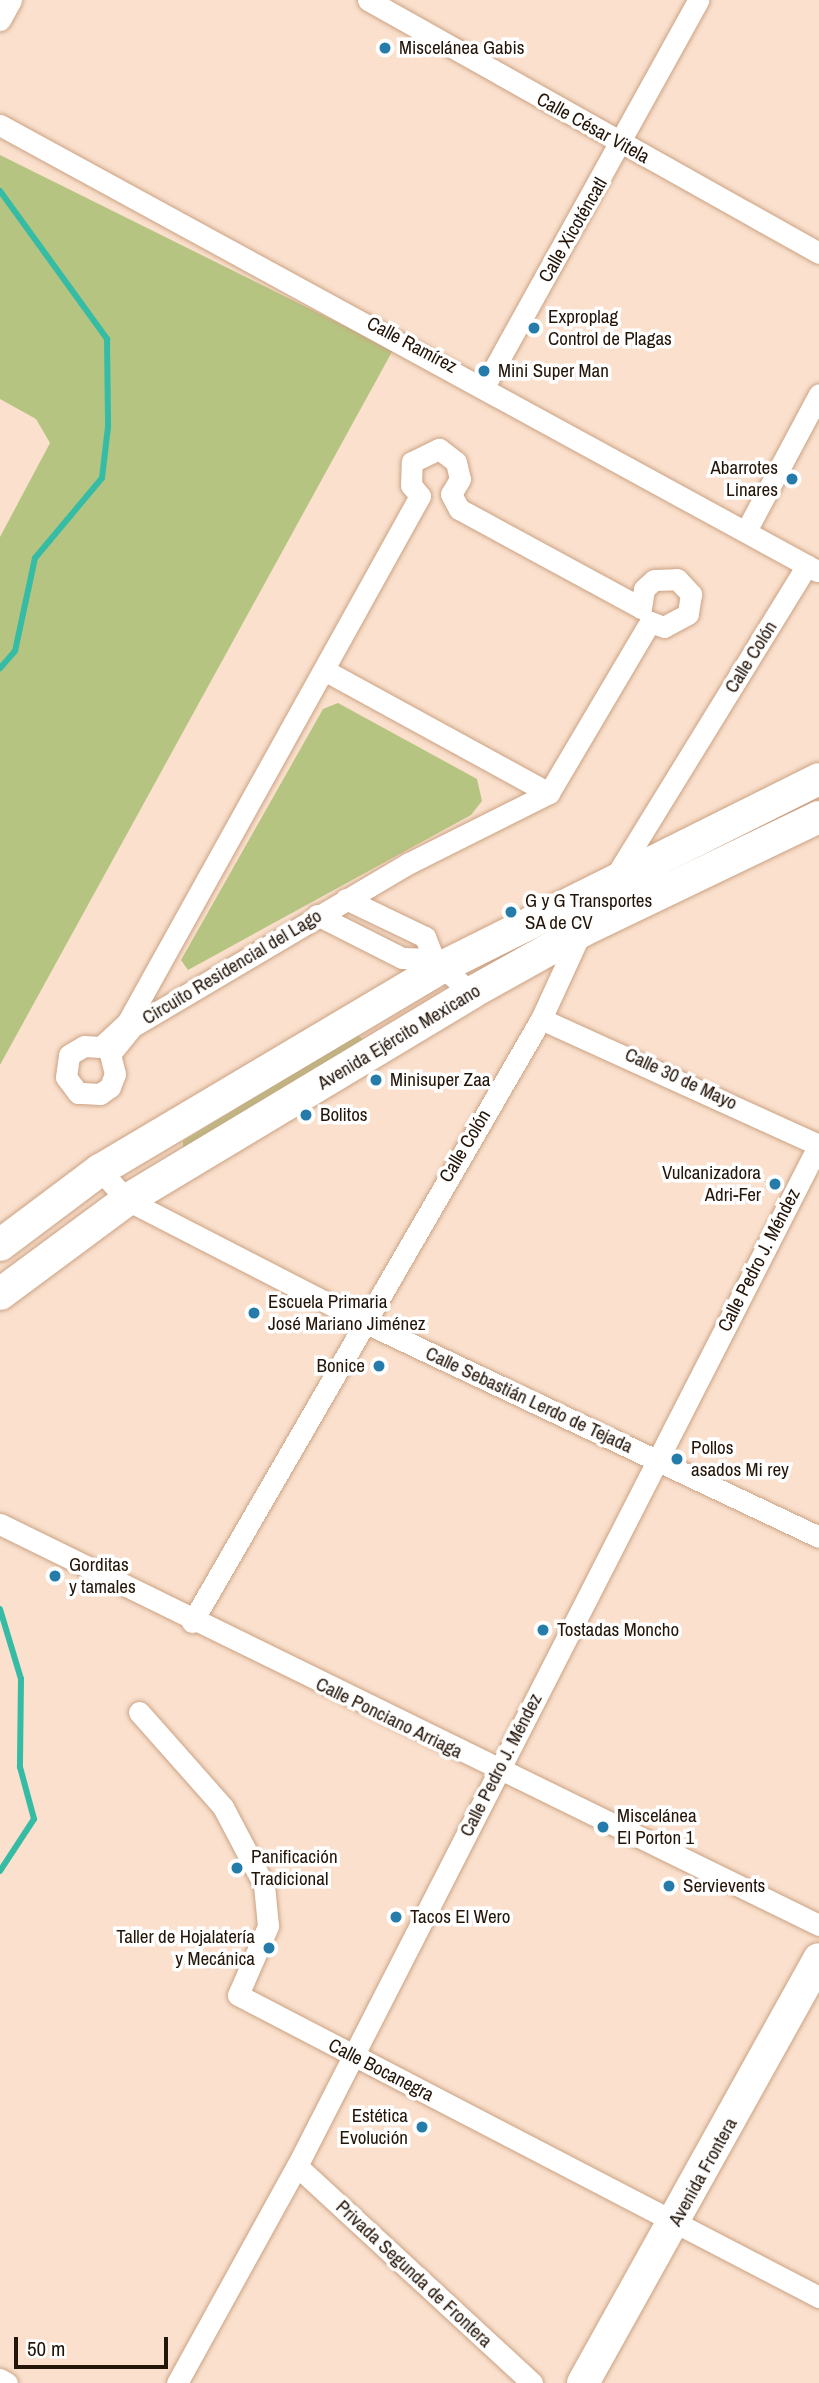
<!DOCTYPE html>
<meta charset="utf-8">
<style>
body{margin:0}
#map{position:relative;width:819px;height:2383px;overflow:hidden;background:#fae0cd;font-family:"Archivo Narrow",sans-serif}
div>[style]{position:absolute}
.green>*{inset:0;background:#b6c481}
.stream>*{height:6px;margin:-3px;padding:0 3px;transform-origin:3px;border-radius:3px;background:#36bca4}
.roads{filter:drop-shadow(0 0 2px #cba283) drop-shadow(0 0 2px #cba283)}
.street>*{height:21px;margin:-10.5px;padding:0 10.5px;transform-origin:10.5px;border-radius:10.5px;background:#fff}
.secondary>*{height:32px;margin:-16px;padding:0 16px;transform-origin:16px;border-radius:16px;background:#fff}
.dots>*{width:19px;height:19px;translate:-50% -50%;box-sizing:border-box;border:4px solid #fff;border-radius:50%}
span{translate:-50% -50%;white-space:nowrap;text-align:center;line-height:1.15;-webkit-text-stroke:7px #fff;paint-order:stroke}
.poi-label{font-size:19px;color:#241509}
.left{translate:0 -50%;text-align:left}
.right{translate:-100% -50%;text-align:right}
.street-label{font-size:19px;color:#241509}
.scale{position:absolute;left:14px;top:2337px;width:154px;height:32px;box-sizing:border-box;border:4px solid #241509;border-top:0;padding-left:9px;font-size:21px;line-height:24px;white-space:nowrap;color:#241509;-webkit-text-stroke:5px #fff;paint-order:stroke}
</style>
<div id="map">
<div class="green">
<i style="clip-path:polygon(0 155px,393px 350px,0 1065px,0 537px,50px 443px,36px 419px,0 399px)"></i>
<i style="clip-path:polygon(338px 703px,477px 779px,482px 801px,471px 815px,188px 970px,181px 960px,323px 709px)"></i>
<i style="clip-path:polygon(358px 1035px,364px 1041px,183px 1148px,183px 1141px)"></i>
</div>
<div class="stream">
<i style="left:0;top:191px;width:183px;rotate:54.1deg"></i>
<i style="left:107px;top:339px;width:88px;rotate:89.3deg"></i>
<i style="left:108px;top:427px;width:51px;rotate:96.7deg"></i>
<i style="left:102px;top:478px;width:104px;rotate:129.9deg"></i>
<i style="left:35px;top:558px;width:95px;rotate:102.1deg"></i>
<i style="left:15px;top:651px;width:23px;rotate:131deg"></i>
<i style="left:0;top:1609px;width:73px;rotate:73.3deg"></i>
<i style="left:21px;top:1679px;width:88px;rotate:90.7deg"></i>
<i style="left:20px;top:1767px;width:54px;rotate:74.9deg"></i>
<i style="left:34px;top:1819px;width:62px;rotate:123.2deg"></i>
</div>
<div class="roads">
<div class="street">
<i style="left:368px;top:0;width:517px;rotate:29.29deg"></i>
<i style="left:0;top:20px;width:23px;rotate:-61deg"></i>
<i style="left:0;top:125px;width:931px;rotate:28.63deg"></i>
<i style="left:485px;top:385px;width:440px;rotate:-61deg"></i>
<i style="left:439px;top:449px;width:21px;rotate:37deg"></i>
<i style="left:456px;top:462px;width:17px;rotate:77deg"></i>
<i style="left:460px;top:479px;width:17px;rotate:121deg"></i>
<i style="left:451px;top:494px;width:17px;rotate:62deg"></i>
<i style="left:459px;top:509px;width:207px;rotate:28.5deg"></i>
<i style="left:641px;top:608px;width:19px;rotate:-81deg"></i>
<i style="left:644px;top:589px;width:13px;rotate:-42deg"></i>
<i style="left:654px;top:580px;width:23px;rotate:-2deg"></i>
<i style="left:677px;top:579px;width:21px;rotate:47deg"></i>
<i style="left:691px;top:594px;width:20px;rotate:99deg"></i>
<i style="left:688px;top:614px;width:27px;rotate:152deg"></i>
<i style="left:664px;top:627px;width:15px;rotate:-160deg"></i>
<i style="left:650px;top:622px;width:199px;rotate:120.6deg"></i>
<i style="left:549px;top:793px;width:157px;rotate:153.4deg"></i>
<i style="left:409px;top:863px;width:322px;rotate:149.4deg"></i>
<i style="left:132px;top:1027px;width:35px;rotate:129deg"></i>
<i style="left:110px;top:1054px;width:21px;rotate:76deg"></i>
<i style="left:115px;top:1074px;width:14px;rotate:111deg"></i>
<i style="left:110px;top:1087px;width:12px;rotate:145deg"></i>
<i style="left:100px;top:1094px;width:22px;rotate:-177deg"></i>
<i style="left:78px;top:1093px;width:20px;rotate:-127deg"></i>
<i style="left:66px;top:1077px;width:22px;rotate:-82deg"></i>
<i style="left:69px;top:1055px;width:17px;rotate:-31deg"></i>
<i style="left:84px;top:1046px;width:17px;rotate:3deg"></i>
<i style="left:101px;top:1047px;width:35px;rotate:-43deg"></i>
<i style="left:127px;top:1023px;width:603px;rotate:-60.93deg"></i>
<i style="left:420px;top:496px;width:14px;rotate:-129deg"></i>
<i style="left:411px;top:485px;width:23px;rotate:-88deg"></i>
<i style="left:412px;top:462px;width:30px;rotate:-26deg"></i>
<i style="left:746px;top:531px;width:155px;rotate:-61.9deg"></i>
<i style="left:326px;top:671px;width:254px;rotate:28.7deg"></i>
<i style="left:612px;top:882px;width:372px;rotate:-58.4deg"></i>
<i style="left:346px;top:899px;width:88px;rotate:25.7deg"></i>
<i style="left:425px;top:937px;width:24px;rotate:68deg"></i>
<i style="left:434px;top:959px;width:50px;rotate:42.6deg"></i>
<i style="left:317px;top:915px;width:95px;rotate:26.8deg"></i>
<i style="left:402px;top:958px;width:32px;rotate:2deg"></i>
<i style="left:541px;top:1019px;width:305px;rotate:24.4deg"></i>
<i style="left:100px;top:1170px;width:40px;rotate:48deg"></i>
<i style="left:127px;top:1200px;width:264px;rotate:27.2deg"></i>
<i style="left:362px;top:1321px;width:505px;rotate:25.3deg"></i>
<i style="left:0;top:1524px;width:912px;rotate:26.09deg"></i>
<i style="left:192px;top:1622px;width:697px;rotate:-59.94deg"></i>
<i style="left:541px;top:1019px;width:98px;rotate:-65.3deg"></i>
<i style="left:139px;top:1712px;width:127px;rotate:48.5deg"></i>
<i style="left:223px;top:1807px;width:88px;rotate:62.3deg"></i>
<i style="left:264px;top:1885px;width:41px;rotate:84.4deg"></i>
<i style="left:268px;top:1926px;width:75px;rotate:113.5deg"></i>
<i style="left:238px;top:1995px;width:655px;rotate:27.47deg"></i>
<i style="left:297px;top:2166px;width:320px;rotate:42.7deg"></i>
<i style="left:0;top:2379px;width:8px;rotate:30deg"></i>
<i style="left:177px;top:2383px;width:248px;rotate:-61.1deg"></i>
<i style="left:297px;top:2166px;width:1148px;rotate:-62.94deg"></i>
</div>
<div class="secondary">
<i style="left:0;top:1245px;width:125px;rotate:-36.9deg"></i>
<i style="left:100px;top:1170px;width:398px;rotate:-30.7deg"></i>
<i style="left:442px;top:967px;width:421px;rotate:-26.5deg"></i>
<i style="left:0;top:1294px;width:158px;rotate:-36.5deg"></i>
<i style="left:127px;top:1200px;width:401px;rotate:-31deg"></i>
<i style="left:471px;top:993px;width:127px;rotate:-29.2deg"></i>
<i style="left:582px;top:931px;width:263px;rotate:-25.7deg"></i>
<i style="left:583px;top:2383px;width:485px;rotate:-60.9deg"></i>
</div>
</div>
<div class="dots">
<i style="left:385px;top:48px;background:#257baa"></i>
<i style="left:534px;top:328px;background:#257baa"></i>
<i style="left:484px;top:371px;background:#257baa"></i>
<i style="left:792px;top:479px;background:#257baa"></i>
<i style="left:511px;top:912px;background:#257baa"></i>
<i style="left:376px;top:1080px;background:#257baa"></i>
<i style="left:306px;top:1115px;background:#257baa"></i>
<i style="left:775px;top:1184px;background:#257baa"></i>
<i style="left:254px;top:1313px;background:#257baa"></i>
<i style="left:379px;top:1366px;background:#257baa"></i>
<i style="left:677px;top:1459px;background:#257baa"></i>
<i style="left:55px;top:1576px;background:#257baa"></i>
<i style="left:543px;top:1630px;background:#257baa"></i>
<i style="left:603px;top:1827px;background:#257baa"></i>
<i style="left:237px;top:1868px;background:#257baa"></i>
<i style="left:669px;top:1886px;background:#257baa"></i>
<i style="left:396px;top:1917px;background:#257baa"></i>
<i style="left:269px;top:1948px;background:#257baa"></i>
<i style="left:422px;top:2127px;background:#257baa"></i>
</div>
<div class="poi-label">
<span class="left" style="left:399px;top:48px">Miscelánea Gabis</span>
<span class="left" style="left:548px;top:328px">Exproplag<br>Control de Plagas</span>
<span class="left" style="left:498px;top:371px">Mini Super Man</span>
<span class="right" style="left:778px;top:479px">Abarrotes<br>Linares</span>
<span class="left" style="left:525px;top:912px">G y G Transportes<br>SA de CV</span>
<span class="left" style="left:390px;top:1080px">Minisuper Zaa</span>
<span class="left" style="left:320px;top:1115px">Bolitos</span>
<span class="right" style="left:761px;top:1184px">Vulcanizadora<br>Adri-Fer</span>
<span class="left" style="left:268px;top:1313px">Escuela Primaria<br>José Mariano Jiménez</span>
<span class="right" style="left:365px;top:1366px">Bonice</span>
<span class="left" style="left:691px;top:1459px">Pollos<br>asados Mi rey</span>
<span class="left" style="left:69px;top:1576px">Gorditas<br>y tamales</span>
<span class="left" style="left:557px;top:1630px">Tostadas Moncho</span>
<span class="left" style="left:617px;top:1827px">Miscelánea<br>El Porton 1</span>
<span class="left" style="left:251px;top:1868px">Panificación<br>Tradicional</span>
<span class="left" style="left:683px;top:1886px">Servievents</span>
<span class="left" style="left:410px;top:1917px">Tacos El Wero</span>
<span class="right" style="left:255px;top:1948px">Taller de Hojalatería<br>y Mecánica</span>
<span class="right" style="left:408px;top:2127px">Estética<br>Evolución</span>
</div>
<div class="street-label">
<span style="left:593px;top:128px;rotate:29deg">Calle César Vitela</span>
<span style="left:573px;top:230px;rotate:-60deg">Calle Xicoténcatl</span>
<span style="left:412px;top:345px;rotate:28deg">Calle Ramírez</span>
<span style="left:751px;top:657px;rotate:-58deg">Calle Colón</span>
<span style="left:232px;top:967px;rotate:-31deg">Circuito Residencial del Lago</span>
<span style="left:399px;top:1037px;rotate:-31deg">Avenida Ejército Mexicano</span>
<span style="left:681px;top:1079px;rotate:25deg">Calle 30 de Mayo</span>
<span style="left:465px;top:1146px;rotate:-59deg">Calle Colón</span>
<span style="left:759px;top:1260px;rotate:-63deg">Calle Pedro J. Méndez</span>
<span style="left:529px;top:1400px;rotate:25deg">Calle Sebastián Lerdo de Tejada</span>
<span style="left:389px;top:1718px;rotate:26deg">Calle Ponciano Arriaga</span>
<span style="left:501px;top:1765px;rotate:-63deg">Calle Pedro J. Méndez</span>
<span style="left:381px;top:2070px;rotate:27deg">Calle Bocanegra</span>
<span style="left:703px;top:2172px;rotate:-61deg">Avenida Frontera</span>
<span style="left:414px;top:2274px;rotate:43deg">Privada Segunda de Frontera</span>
</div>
<div class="scale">50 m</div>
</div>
